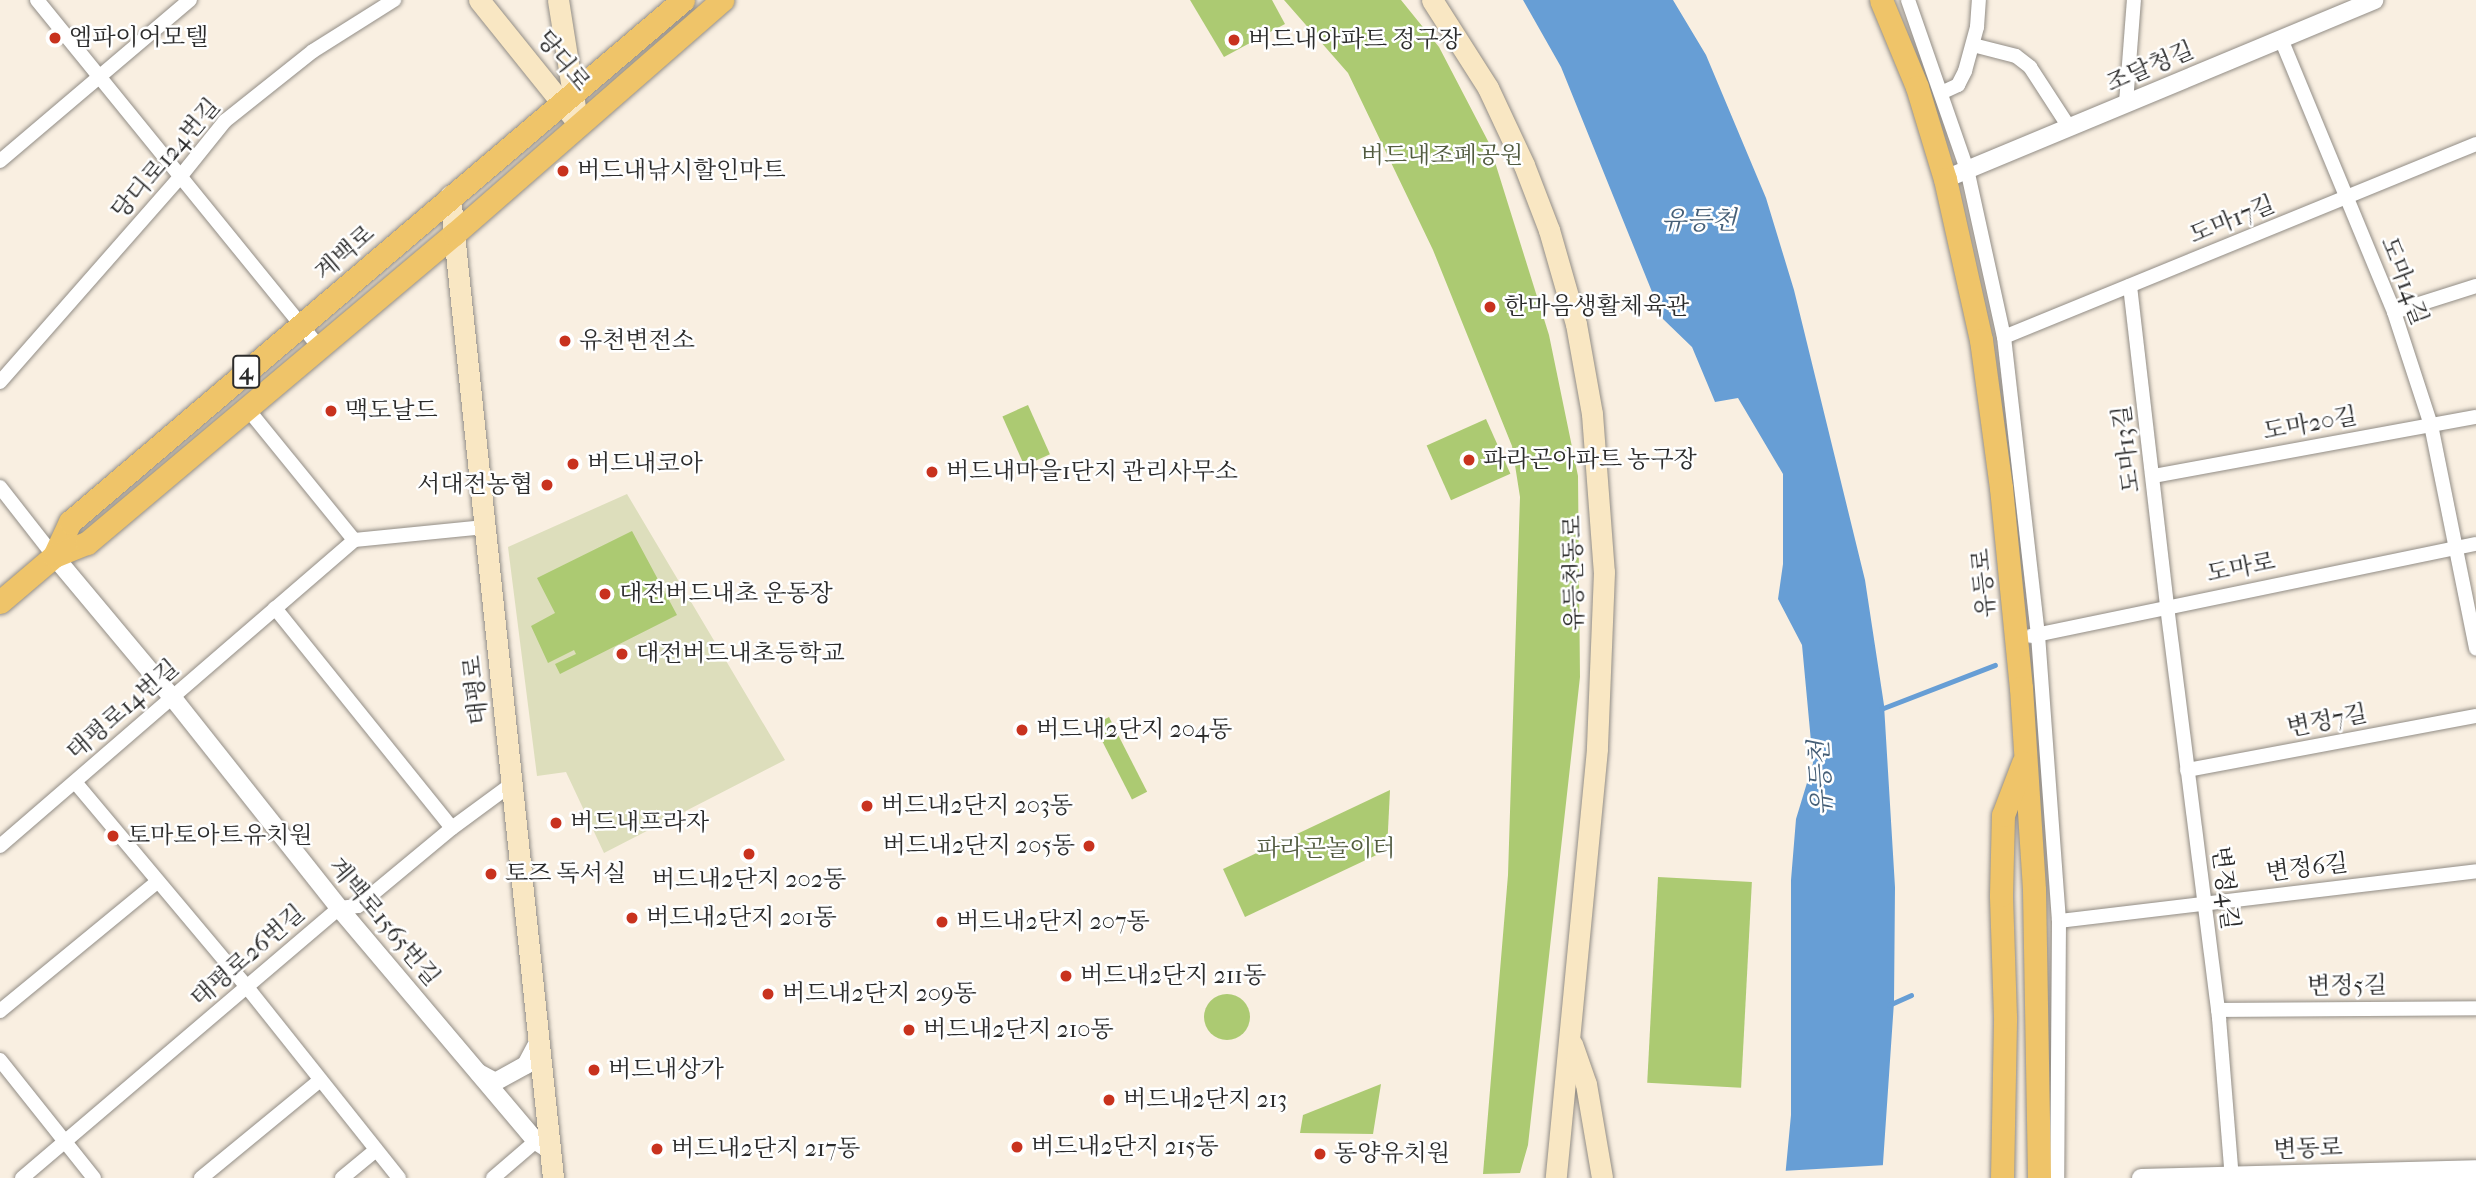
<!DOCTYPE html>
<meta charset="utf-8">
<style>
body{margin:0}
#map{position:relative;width:2476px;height:1178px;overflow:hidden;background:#f9efe1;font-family:"IM FELL French Canon","Noto Serif KR",serif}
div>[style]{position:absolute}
.built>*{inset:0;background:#dddebc}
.green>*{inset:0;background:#acca72;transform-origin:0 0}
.round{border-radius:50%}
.water>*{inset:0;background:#679ed5}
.pier>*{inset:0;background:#f9efe1}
.stream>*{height:4.5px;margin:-2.25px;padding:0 2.25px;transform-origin:2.25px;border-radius:2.25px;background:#679ed5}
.roads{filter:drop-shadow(0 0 2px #928d86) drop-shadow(0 0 2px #928d86)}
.minor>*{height:14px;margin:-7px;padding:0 7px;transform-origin:7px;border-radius:7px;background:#fff}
.tertiary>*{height:18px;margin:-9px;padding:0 9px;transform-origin:9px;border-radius:9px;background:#fff}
.secondary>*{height:21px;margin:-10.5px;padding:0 10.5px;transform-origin:10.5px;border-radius:10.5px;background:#f9e7c3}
.primary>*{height:23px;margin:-11.5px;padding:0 11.5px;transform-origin:11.5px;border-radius:11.5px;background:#efc469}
.dots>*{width:19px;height:19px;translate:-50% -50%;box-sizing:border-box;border:4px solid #fff;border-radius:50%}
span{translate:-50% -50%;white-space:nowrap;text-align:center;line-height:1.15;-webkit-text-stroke:5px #fff;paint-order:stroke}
.shield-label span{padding:2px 5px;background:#fff;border:2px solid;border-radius:5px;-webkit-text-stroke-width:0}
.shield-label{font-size:23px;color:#2b2b2b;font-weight:700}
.poi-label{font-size:24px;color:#2b2b2b}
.left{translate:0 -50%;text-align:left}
.right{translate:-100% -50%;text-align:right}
.street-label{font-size:24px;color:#2b2b2b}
.park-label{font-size:24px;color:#525b40}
.water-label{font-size:26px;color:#465f77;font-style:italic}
</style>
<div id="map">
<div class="built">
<i style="clip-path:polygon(627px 494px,785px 760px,604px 853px,566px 772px,537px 776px,508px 547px)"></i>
</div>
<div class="green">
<i style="clip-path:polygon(1190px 0,1272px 0,1285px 24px,1224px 57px)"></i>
<i style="clip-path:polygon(1284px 0,1401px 0,1439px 47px,1489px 143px,1549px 335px,1578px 476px,1580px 677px,1528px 1145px,1520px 1173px,1483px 1174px,1508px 875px,1520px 497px,1512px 446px,1433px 250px,1348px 73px)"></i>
<i style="left:1028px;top:405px;width:54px;height:28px;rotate:66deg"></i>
<i style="left:1486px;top:419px;width:60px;height:65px;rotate:66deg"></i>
<i style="clip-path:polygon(632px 531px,677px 615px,560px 674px,555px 664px,576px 654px,574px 650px,548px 663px,531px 626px,555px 613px,537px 578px)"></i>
<i style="left:1109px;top:717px;width:84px;height:17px;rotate:63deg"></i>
<i style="clip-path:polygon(1390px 790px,1387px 850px,1245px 917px,1223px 869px)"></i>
<i style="left:1658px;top:877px;width:94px;height:206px;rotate:3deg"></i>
<i class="round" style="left:1204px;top:994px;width:46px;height:46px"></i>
<i style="clip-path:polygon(1381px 1084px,1373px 1134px,1300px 1133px,1303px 1115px)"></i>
</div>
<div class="water">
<i style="clip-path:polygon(1523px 0,1673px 0,1706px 55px,1766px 198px,1794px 290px,1865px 580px,1884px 705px,1895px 887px,1894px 1002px,1882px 1178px,1785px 1178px,1791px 1115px,1791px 880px,1796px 819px,1813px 763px,1802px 645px,1778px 599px,1783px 564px,1783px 474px,1738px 398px,1715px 402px,1692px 347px,1663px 319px,1561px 67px)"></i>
</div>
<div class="pier">
<i style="clip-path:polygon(1886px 1165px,1885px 1178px,1782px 1178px,1782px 1171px)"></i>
</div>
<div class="stream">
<i style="left:1881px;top:709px;width:122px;rotate:-21.1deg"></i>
<i style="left:1889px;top:1005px;width:24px;rotate:-24deg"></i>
</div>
<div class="roads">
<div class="minor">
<i style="left:37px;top:0;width:447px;rotate:50.9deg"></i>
<i style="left:1908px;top:0;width:179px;rotate:70.8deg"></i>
<i style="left:1967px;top:169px;width:172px;rotate:77.6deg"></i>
<i style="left:2004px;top:337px;width:300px;rotate:83.5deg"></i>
<i style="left:2038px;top:635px;width:287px;rotate:85.8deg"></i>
<i style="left:2059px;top:921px;width:257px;rotate:90.4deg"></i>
<i style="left:2281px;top:39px;width:295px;rotate:67.5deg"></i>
<i style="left:2394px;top:312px;width:119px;rotate:71.9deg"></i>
<i style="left:2431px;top:425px;width:228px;rotate:78.6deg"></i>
<i style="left:1973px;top:45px;width:44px;rotate:14.3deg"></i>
<i style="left:2016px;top:56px;width:18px;rotate:38deg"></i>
<i style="left:2030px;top:67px;width:72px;rotate:57deg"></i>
<i style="left:1941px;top:93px;width:19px;rotate:-25deg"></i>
<i style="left:1958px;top:85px;width:16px;rotate:-63deg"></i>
<i style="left:1965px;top:71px;width:46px;rotate:-74.7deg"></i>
<i style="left:1977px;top:27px;width:27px;rotate:-86deg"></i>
<i style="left:2126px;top:103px;width:103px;rotate:-85.6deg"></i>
<i style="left:0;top:161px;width:249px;rotate:-40.3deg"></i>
<i style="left:2130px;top:286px;width:322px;rotate:83.4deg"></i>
<i style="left:2167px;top:606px;width:415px;rotate:82.8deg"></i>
<i style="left:2219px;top:1018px;width:161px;rotate:85.4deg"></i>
<i style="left:2394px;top:312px;width:86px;rotate:-17.6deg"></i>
<i style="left:2004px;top:337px;width:510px;rotate:-22.24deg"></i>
<i style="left:0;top:382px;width:273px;rotate:-48.7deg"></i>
<i style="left:180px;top:177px;width:72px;rotate:-51.2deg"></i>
<i style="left:225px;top:121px;width:112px;rotate:-38.5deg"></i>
<i style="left:313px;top:51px;width:96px;rotate:-32.2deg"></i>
<i style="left:246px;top:407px;width:171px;rotate:50.9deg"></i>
<i style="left:2153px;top:476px;width:328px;rotate:-10.4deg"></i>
<i style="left:0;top:487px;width:88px;rotate:52deg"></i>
<i style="left:275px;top:608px;width:282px;rotate:51.2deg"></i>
<i style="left:2031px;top:636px;width:454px;rotate:-11.7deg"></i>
<i style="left:2187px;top:770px;width:294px;rotate:-10.6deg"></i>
<i style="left:75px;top:782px;width:268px;rotate:50deg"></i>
<i style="left:247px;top:987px;width:244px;rotate:51.5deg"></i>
<i style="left:0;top:846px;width:468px;rotate:-40.8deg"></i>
<i style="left:354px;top:540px;width:132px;rotate:-5.7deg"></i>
<i style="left:2059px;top:921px;width:420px;rotate:-6.8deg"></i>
<i style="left:2218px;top:1010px;width:258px;rotate:-0.4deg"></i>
<i style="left:0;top:1011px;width:203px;rotate:-39.4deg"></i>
<i style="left:0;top:1060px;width:151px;rotate:51.5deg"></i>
<i style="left:22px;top:1178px;width:416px;rotate:-40.4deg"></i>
<i style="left:339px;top:908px;width:19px;rotate:-6deg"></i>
<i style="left:358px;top:906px;width:122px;rotate:-39.7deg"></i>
<i style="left:452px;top:828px;width:74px;rotate:-36.3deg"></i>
<i style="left:201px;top:1178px;width:153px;rotate:-39.4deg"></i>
<i style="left:342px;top:1178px;width:44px;rotate:-39.5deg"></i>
<i style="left:493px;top:1178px;width:57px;rotate:-40.7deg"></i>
</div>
<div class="tertiary">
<i style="left:1945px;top:179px;width:465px;rotate:-22.6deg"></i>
<i style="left:54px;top:556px;width:184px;rotate:50.1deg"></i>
<i style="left:172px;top:697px;width:269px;rotate:51.6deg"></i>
<i style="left:339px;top:908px;width:305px;rotate:49.8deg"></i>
<i style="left:536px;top:1141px;width:17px;rotate:33deg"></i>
<i style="left:479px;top:1073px;width:18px;rotate:29deg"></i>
<i style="left:495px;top:1082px;width:35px;rotate:-29deg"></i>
<i style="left:526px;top:1065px;width:27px;rotate:-62deg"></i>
<i style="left:2141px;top:1178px;width:335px;rotate:-1.5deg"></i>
</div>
<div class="secondary">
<i style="left:479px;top:0;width:158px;rotate:51.2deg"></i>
<i style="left:558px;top:0;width:108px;rotate:81deg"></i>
<i style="left:1432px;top:0;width:104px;rotate:57.5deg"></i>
<i style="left:1488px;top:88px;width:85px;rotate:64.9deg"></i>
<i style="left:1524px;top:165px;width:70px;rotate:69deg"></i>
<i style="left:1549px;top:230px;width:98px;rotate:74deg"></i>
<i style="left:1576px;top:324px;width:91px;rotate:79.9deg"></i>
<i style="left:1592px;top:414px;width:158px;rotate:85.7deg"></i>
<i style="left:1604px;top:572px;width:177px;rotate:92.3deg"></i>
<i style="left:1597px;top:749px;width:431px;rotate:95.5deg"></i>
<i style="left:450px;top:196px;width:987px;rotate:84.01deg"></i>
<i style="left:1572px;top:1044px;width:42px;rotate:70.7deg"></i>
<i style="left:1586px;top:1084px;width:95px;rotate:80.3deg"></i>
</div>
<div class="primary">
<i style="left:1881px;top:0;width:94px;rotate:67.5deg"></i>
<i style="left:1917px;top:87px;width:96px;rotate:73.1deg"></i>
<i style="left:1945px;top:179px;width:165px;rotate:77.4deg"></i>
<i style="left:1981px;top:340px;width:149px;rotate:82.3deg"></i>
<i style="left:2001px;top:488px;width:201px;rotate:84.3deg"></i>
<i style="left:2021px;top:688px;width:202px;rotate:86.3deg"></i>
<i style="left:2034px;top:890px;width:288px;rotate:89deg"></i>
<i style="left:54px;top:556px;width:38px;rotate:-65deg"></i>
<i style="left:70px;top:522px;width:805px;rotate:-40.42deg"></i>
<i style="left:0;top:602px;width:71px;rotate:-40.4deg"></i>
<i style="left:54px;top:556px;width:35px;rotate:-22deg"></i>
<i style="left:87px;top:543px;width:480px;rotate:-40.1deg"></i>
<i style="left:454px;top:234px;width:356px;rotate:-41.1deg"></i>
<i style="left:2002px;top:1178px;width:161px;rotate:-88.9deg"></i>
<i style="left:2005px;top:1017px;width:122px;rotate:-91.9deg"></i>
<i style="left:2001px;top:895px;width:80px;rotate:-88.6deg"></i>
<i style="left:2003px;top:815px;width:56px;rotate:-69deg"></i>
</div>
</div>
<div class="dots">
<i style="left:55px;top:38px;background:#c8321e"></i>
<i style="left:1234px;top:40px;background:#c8321e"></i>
<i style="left:563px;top:171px;background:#c8321e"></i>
<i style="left:1490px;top:307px;background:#c8321e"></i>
<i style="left:565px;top:341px;background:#c8321e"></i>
<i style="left:331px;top:411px;background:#c8321e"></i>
<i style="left:1469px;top:460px;background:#c8321e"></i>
<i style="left:573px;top:464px;background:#c8321e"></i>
<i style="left:932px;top:472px;background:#c8321e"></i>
<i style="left:547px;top:485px;background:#c8321e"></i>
<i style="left:605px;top:594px;background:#c8321e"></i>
<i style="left:622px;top:654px;background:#c8321e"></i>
<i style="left:1022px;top:730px;background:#c8321e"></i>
<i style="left:867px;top:806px;background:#c8321e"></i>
<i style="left:556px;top:823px;background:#c8321e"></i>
<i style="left:113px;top:836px;background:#c8321e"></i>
<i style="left:1089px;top:846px;background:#c8321e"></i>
<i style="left:749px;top:854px;background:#c8321e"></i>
<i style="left:491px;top:874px;background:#c8321e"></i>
<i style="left:632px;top:918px;background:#c8321e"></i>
<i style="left:942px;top:922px;background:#c8321e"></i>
<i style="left:1066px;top:976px;background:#c8321e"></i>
<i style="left:768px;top:994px;background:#c8321e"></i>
<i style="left:909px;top:1030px;background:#c8321e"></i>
<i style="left:594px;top:1070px;background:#c8321e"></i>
<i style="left:1109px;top:1100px;background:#c8321e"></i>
<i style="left:1017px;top:1147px;background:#c8321e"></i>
<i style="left:657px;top:1149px;background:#c8321e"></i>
<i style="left:1320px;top:1154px;background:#c8321e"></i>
</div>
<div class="shield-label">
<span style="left:246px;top:372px">4</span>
</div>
<div class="poi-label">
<span class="left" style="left:69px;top:38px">엠파이어모텔</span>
<span class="left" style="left:1248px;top:40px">버드내아파트 정구장</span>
<span class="left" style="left:577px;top:171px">버드내낚시할인마트</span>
<span class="left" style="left:1504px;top:307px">한마음생활체육관</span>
<span class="left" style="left:579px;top:341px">유천변전소</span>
<span class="left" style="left:345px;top:411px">맥도날드</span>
<span class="left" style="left:1483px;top:460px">파라곤아파트 농구장</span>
<span class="left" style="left:587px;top:464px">버드내코아</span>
<span class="left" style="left:946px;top:472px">버드내마을1단지 관리사무소</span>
<span class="right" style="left:533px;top:485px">서대전농협</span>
<span class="left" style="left:619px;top:594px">대전버드내초 운동장</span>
<span class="left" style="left:636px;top:654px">대전버드내초등학교</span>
<span class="left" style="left:1036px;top:730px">버드내2단지 204동</span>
<span class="left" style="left:881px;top:806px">버드내2단지 203동</span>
<span class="left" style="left:570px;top:823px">버드내프라자</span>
<span class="left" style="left:127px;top:836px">토마토아트유치원</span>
<span class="right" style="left:1075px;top:846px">버드내2단지 205동</span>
<span class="left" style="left:505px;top:874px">토즈 독서실</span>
<span style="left:749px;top:880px">버드내2단지 202동</span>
<span class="left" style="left:646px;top:918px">버드내2단지 201동</span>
<span class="left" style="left:956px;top:922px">버드내2단지 207동</span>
<span class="left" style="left:1080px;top:976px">버드내2단지 211동</span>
<span class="left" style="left:782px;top:994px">버드내2단지 209동</span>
<span class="left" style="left:923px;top:1030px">버드내2단지 210동</span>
<span class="left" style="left:608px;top:1070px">버드내상가</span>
<span class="left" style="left:1123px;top:1100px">버드내2단지 213</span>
<span class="left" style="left:1031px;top:1147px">버드내2단지 215동</span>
<span class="left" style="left:671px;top:1149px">버드내2단지 217동</span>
<span class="left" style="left:1334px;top:1154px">동양유치원</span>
</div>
<div class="street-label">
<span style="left:563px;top:61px;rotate:51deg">당디로</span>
<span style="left:2150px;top:67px;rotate:-23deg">조달청길</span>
<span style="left:166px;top:159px;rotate:-49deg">당디로124번길</span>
<span style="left:2232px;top:220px;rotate:-22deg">도마17길</span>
<span style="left:345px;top:253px;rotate:-41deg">계백로</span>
<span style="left:2404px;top:281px;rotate:69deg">도마14길</span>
<span style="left:2310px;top:424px;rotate:-10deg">도마20길</span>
<span style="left:2127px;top:449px;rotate:-97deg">도마13길</span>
<span style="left:2241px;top:568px;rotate:-11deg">도마로</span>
<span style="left:1574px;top:573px;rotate:-91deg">유등천동로</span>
<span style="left:1984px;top:583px;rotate:-95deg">유등로</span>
<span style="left:476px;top:690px;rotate:-96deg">태평로</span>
<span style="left:123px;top:710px;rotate:-41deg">태평로14번길</span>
<span style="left:2327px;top:721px;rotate:-11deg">변정7길</span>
<span style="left:2307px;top:868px;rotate:-7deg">변정6길</span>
<span style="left:2225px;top:888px;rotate:83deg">변정4길</span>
<span style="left:384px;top:922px;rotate:50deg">계백로1565번길</span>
<span style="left:248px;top:956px;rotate:-41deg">태평로26번길</span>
<span style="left:2347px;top:986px;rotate:-1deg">변정5길</span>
<span style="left:2308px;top:1149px;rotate:-2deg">변동로</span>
</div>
<div class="park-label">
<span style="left:1442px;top:156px">버드내조폐공원</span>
<span style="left:1326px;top:849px">파라곤놀이터</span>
</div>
<div class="water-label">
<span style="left:1699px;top:221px">유등천</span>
<span style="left:1821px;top:778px;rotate:-93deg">유등천</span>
</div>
</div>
